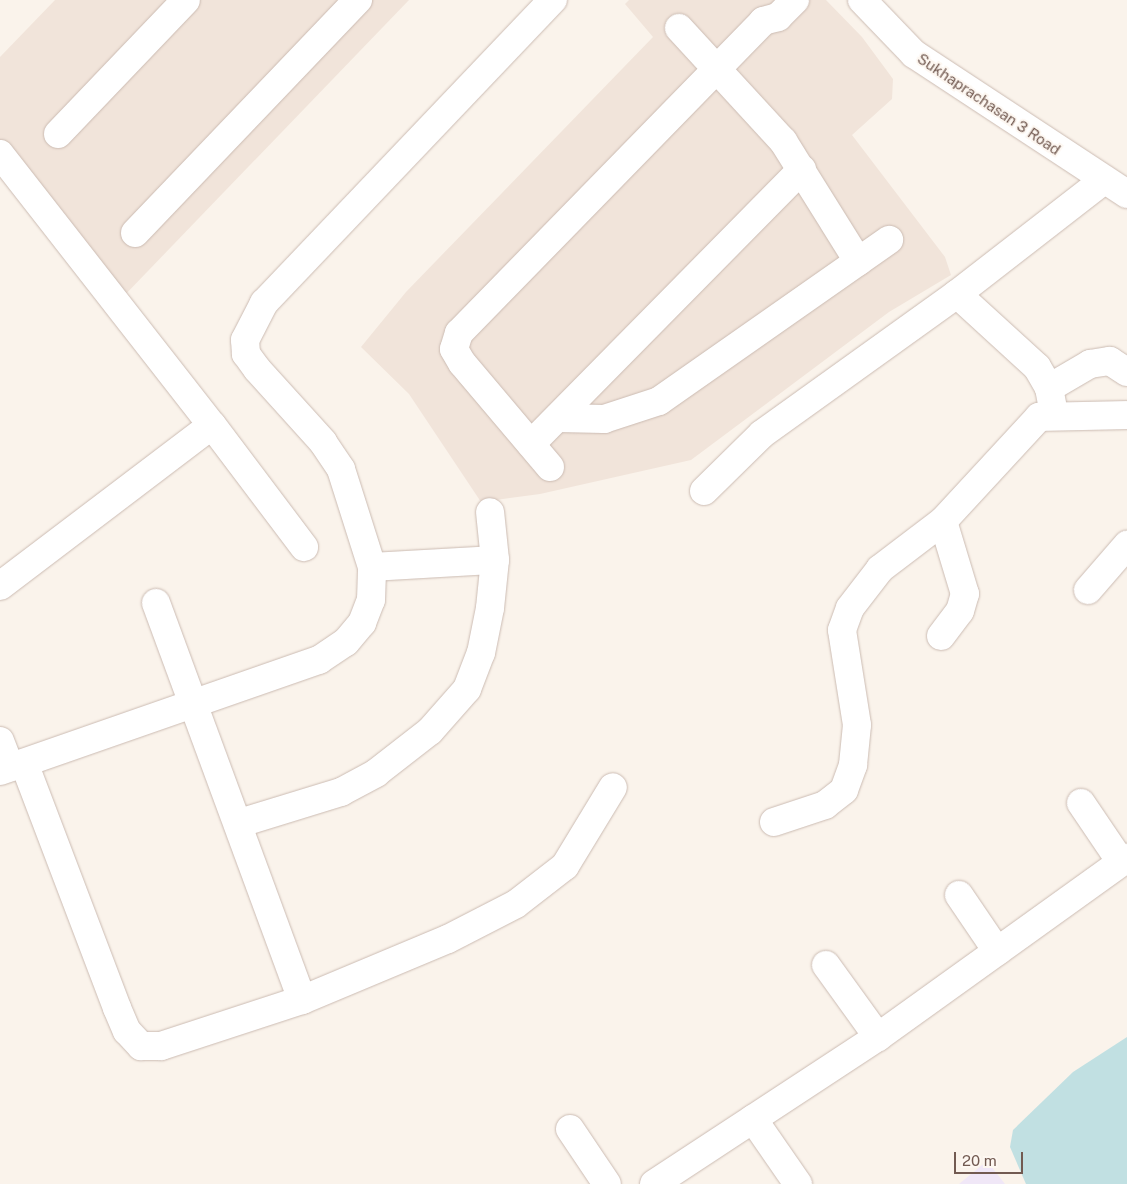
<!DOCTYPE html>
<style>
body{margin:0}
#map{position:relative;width:1127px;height:1184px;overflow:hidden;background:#faf3eb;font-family:"Public Sans",sans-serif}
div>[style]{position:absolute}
.residential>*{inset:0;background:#f1e4da}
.education>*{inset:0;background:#f0e7f7}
.water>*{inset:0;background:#c1e0e2}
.roads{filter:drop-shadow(0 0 1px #cbbbb2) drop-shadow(0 0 1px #cbbbb2)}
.minor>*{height:28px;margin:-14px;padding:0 14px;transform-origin:14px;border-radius:14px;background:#fff}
span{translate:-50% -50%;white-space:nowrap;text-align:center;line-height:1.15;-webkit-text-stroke:4px #fdf7f1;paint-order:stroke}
.street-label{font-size:15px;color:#725a51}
.scale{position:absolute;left:954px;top:1152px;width:69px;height:22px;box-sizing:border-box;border:2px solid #725a51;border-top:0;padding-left:6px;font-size:15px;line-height:18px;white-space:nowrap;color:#725a51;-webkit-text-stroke:4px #fdf7f1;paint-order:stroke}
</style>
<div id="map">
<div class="residential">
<i style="clip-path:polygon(55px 0,409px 0,121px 299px,0 151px,0 57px)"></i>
<i style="clip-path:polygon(629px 0,826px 0,862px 37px,893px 79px,892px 99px,852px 135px,945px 257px,951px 275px,889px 312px,691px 460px,540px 494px,481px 502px,409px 394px,361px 347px,406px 292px,653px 37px,625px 4px)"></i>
</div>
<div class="education">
<i style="clip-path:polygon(987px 1161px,1005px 1184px,959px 1184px)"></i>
</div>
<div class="water">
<i style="clip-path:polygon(1127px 1037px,1127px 1184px,1026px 1184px,1010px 1147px,1013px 1130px,1073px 1072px)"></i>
</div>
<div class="roads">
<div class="minor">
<i style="left:862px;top:0;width:75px;rotate:46.1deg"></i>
<i style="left:914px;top:54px;width:255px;rotate:33.3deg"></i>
<i style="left:679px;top:28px;width:154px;rotate:47.4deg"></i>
<i style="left:783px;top:141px;width:142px;rotate:58deg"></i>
<i style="left:58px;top:134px;width:185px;rotate:-46.3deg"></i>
<i style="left:0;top:154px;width:344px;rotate:52deg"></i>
<i style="left:135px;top:233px;width:323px;rotate:-46.3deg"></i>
<i style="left:957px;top:294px;width:108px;rotate:42.4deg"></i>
<i style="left:1037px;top:367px;width:24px;rotate:60deg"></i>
<i style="left:1049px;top:388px;width:26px;rotate:79deg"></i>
<i style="left:1049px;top:388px;width:48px;rotate:-30.3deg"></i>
<i style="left:1090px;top:364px;width:20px;rotate:-9deg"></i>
<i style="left:1110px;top:361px;width:20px;rotate:33deg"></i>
<i style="left:559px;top:418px;width:45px;rotate:1.3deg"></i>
<i style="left:604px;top:419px;width:58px;rotate:-18.1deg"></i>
<i style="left:659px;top:401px;width:281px;rotate:-35deg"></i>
<i style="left:531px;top:444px;width:386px;rotate:-45.4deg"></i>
<i style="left:550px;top:467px;width:136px;rotate:-130.2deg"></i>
<i style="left:462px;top:363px;width:16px;rotate:-120deg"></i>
<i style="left:454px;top:349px;width:17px;rotate:-73deg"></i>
<i style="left:459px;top:333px;width:436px;rotate:-45.7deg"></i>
<i style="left:763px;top:21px;width:16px;rotate:-15deg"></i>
<i style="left:778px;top:17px;width:24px;rotate:-45deg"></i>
<i style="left:704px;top:491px;width:81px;rotate:-44.5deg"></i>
<i style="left:762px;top:434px;width:240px;rotate:-35.7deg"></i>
<i style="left:957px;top:294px;width:186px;rotate:-37.8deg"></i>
<i style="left:372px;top:567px;width:123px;rotate:-3.3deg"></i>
<i style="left:0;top:586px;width:266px;rotate:-37.2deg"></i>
<i style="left:212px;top:425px;width:153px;rotate:53deg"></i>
<i style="left:1088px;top:590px;width:60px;rotate:-49.1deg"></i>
<i style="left:156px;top:603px;width:423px;rotate:69.8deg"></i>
<i style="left:941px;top:636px;width:31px;rotate:-53deg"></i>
<i style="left:960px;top:611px;width:18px;rotate:-74deg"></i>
<i style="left:965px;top:594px;width:76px;rotate:-106.8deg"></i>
<i style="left:943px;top:521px;width:142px;rotate:-47.3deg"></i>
<i style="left:1039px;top:417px;width:88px;rotate:-1.3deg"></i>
<i style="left:0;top:741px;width:28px;rotate:69deg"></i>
<i style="left:24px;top:763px;width:262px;rotate:69.2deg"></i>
<i style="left:117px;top:1008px;width:25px;rotate:67deg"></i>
<i style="left:127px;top:1031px;width:21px;rotate:47deg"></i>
<i style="left:141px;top:1046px;width:20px"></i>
<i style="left:161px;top:1046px;width:148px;rotate:-18.1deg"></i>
<i style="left:302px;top:1000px;width:158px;rotate:-22.7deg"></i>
<i style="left:448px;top:939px;width:76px;rotate:-27.2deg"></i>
<i style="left:516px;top:904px;width:62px;rotate:-37.8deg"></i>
<i style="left:565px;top:866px;width:92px;rotate:-58.7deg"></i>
<i style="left:0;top:771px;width:338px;rotate:-19.2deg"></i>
<i style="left:319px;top:660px;width:32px;rotate:-34deg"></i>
<i style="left:346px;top:642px;width:25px;rotate:-50deg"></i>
<i style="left:362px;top:623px;width:25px;rotate:-69deg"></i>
<i style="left:371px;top:600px;width:33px;rotate:-88deg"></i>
<i style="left:372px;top:567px;width:103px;rotate:-107.6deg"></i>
<i style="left:341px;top:469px;width:32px;rotate:-124deg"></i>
<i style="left:323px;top:442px;width:98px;rotate:-132.1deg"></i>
<i style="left:257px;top:369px;width:19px;rotate:-126deg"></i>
<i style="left:246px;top:354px;width:14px;rotate:-94deg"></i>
<i style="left:245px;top:340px;width:42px;rotate:-62.8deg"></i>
<i style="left:264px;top:303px;width:419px;rotate:-46.4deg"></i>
<i style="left:1081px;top:803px;width:71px;rotate:55.9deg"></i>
<i style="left:774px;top:822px;width:54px;rotate:-18.4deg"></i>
<i style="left:825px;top:805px;width:24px;rotate:-38deg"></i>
<i style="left:844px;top:790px;width:27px;rotate:-70deg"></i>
<i style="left:853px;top:765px;width:40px;rotate:-84.3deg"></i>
<i style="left:857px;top:725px;width:96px;rotate:-99deg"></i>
<i style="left:842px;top:630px;width:23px;rotate:-70deg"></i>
<i style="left:850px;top:608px;width:49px;rotate:-52.4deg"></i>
<i style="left:880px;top:569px;width:79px;rotate:-37.3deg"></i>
<i style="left:240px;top:823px;width:106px;rotate:-17.1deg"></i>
<i style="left:341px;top:792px;width:40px;rotate:-28deg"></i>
<i style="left:376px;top:773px;width:68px;rotate:-37.9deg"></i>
<i style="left:430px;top:731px;width:56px;rotate:-48.6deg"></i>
<i style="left:467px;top:689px;width:39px;rotate:-69deg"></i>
<i style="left:481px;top:653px;width:46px;rotate:-78.7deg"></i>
<i style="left:490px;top:608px;width:48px;rotate:-84.1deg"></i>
<i style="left:495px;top:560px;width:48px;rotate:-95.9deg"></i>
<i style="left:959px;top:895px;width:68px;rotate:55.8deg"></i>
<i style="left:826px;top:965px;width:89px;rotate:54.2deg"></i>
<i style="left:753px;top:1119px;width:79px;rotate:55.3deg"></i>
<i style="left:570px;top:1129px;width:66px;rotate:56.1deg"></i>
<i style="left:654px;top:1184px;width:268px;rotate:-33.3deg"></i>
<i style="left:878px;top:1037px;width:307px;rotate:-35.7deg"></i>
</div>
</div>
<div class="street-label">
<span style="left:989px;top:104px;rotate:34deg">Sukhaprachasan 3 Road</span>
</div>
<div class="scale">20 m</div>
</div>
